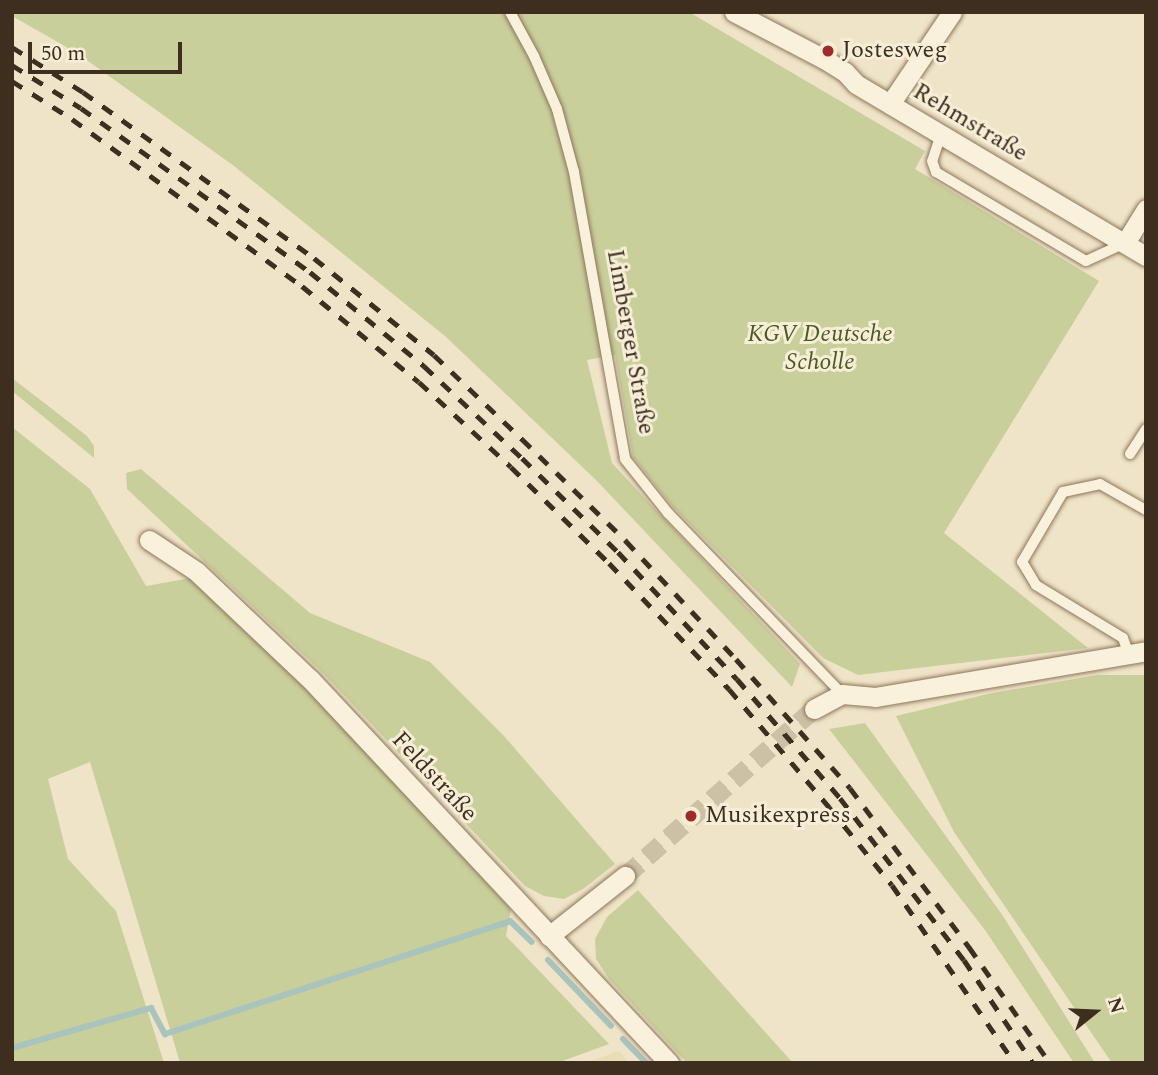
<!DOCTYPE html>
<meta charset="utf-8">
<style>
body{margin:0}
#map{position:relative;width:1158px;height:1075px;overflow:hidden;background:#f0e4c8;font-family:Spectral,serif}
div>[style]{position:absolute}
.farmland>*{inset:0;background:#e6deb5}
.green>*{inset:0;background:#c9cf9b}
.stream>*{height:6px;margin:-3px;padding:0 3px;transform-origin:3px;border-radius:3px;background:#a9c4bc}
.street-tunnel>*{height:19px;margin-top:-9.5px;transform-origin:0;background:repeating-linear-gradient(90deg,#ccc0a6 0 19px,transparent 0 29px)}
.roads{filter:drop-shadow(0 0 2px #8d765c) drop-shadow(0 0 2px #8d765c)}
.lane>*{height:10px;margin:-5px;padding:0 5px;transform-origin:5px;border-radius:5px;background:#faf1dc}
.street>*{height:19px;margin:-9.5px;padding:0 9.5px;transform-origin:9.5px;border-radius:9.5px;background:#faf1dc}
.rail>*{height:5px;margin-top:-2.5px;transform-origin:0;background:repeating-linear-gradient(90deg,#3d2e20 0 12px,transparent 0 24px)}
.dots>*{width:19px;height:19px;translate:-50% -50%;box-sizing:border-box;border:4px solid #f7eed8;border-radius:50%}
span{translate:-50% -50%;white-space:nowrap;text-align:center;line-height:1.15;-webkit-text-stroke:6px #f7eed8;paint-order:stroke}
.poi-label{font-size:24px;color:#3d2e20}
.left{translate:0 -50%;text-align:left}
.street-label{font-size:24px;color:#3d2e20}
.park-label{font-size:24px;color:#4d5a26;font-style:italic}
.frame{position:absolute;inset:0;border:14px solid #3d2e20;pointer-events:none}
.north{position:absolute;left:1060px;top:977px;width:70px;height:70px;-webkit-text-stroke:5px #f7eed8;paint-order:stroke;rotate:72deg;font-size:19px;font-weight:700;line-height:28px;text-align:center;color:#3d2e20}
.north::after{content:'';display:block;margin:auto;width:24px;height:32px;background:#3d2e20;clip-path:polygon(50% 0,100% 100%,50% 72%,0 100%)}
.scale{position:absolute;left:28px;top:42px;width:154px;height:32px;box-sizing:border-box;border:4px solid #3d2e20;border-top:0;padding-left:9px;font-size:21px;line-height:24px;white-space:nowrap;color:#3d2e20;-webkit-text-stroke:5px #f7eed8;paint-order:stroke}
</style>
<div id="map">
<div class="farmland">
<i style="clip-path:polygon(619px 1051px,629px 1063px,584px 1063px)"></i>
</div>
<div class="green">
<i style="clip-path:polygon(12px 12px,689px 12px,925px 151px,915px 169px,1099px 281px,944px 533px,1088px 648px,858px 675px,823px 658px,672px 506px,633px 457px,615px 355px,587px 360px,612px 463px,800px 664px,792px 687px,597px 481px,445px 336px,234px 166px,77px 53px,12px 16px)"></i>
<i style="clip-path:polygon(12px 378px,87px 436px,94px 446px,94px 458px,12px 391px)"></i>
<i style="clip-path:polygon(12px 427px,90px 489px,146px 586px,191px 578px,305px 685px,511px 909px,506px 936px,609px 1044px,557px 1063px,180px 1063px,90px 762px,48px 779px,68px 859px,116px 911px,164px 1063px,12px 1063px)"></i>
<i style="clip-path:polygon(141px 469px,310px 613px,430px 662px,504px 736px,615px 864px,583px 889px,564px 899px,544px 896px,525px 886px,322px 672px,127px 489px,126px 473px)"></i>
<i style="clip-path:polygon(1097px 675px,1146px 675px,1145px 1063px,1112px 1063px,954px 832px,896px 716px,992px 693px)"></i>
<i style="clip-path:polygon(865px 723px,1003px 916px,1095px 1063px,1074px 1063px,985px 930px,829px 729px)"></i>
<i style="clip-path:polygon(638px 890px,793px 1063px,687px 1063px,609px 979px,596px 959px,595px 939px,607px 917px)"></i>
</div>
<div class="stream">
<i style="left:548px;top:960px;width:91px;rotate:46.3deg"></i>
<i style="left:623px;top:1039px;width:33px;rotate:46deg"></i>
<i style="left:12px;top:1048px;width:145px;rotate:-16.1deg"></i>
<i style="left:151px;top:1008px;width:30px;rotate:62deg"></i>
<i style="left:165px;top:1034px;width:363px;rotate:-18.1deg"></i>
<i style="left:510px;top:921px;width:30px;rotate:44deg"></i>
</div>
<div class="street-tunnel">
<i style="left:625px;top:876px;width:252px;rotate:-41.5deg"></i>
</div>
<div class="roads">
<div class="lane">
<i style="left:510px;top:12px;width:50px;rotate:61.4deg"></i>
<i style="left:534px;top:56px;width:58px;rotate:66.5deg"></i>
<i style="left:557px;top:109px;width:65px;rotate:74.9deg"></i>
<i style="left:574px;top:172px;width:291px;rotate:79.9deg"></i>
<i style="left:625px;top:459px;width:69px;rotate:51.5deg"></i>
<i style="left:668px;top:513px;width:251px;rotate:46.1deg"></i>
<i style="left:941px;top:134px;width:28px;rotate:108deg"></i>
<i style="left:932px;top:161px;width:12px;rotate:70deg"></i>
<i style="left:936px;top:172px;width:174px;rotate:30.7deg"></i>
<i style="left:1086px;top:261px;width:43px;rotate:-24.8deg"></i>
<i style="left:1130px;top:454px;width:30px;rotate:-57deg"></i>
<i style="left:1129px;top:654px;width:17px;rotate:-111deg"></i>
<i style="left:1123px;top:638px;width:102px;rotate:-148.7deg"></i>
<i style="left:1036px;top:585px;width:27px;rotate:-121deg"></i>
<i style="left:1022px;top:562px;width:81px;rotate:-59.6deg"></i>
<i style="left:1063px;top:492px;width:38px;rotate:-12deg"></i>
<i style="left:1100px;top:484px;width:53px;rotate:29.5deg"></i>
</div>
<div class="street">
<i style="left:734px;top:12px;width:102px;rotate:27.6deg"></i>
<i style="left:824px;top:59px;width:25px;rotate:32deg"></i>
<i style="left:845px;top:72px;width:16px;rotate:47deg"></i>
<i style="left:856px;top:84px;width:337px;rotate:30.7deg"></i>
<i style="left:890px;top:104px;width:111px;rotate:-56deg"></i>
<i style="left:1125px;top:243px;width:40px;rotate:-58deg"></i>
<i style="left:149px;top:540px;width:56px;rotate:33.4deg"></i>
<i style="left:196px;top:571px;width:157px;rotate:43.5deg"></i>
<i style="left:310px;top:679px;width:526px;rotate:46.93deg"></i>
<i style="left:814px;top:709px;width:32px;rotate:-28deg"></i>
<i style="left:842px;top:694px;width:33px;rotate:5deg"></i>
<i style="left:875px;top:697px;width:275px;rotate:-9.6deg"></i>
<i style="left:549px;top:936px;width:97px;rotate:-38.3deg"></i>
</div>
</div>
<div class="rail">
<i style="left:12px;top:47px;width:84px;rotate:32.4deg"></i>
<i style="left:83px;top:92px;width:284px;rotate:35.7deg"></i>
<i style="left:314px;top:258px;width:154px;rotate:38.9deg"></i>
<i style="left:434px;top:355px;width:122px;rotate:43.7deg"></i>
<i style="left:522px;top:439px;width:146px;rotate:44.4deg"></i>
<i style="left:626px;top:541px;width:161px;rotate:47deg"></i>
<i style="left:736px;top:659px;width:172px;rotate:48.5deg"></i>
<i style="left:850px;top:788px;width:199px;rotate:53.2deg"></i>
<i style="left:969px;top:947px;width:141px;rotate:55.1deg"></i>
<i style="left:12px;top:65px;width:81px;rotate:31.9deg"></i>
<i style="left:81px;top:108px;width:282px;rotate:35.6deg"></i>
<i style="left:310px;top:272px;width:148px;rotate:39.5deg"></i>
<i style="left:424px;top:366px;width:134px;rotate:43.2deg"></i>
<i style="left:522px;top:458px;width:134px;rotate:44.4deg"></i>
<i style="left:618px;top:552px;width:174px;rotate:46.9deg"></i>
<i style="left:737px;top:679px;width:157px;rotate:49.1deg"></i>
<i style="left:840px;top:798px;width:204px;rotate:52.6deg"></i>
<i style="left:964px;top:960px;width:124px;rotate:56.2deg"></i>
<i style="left:12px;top:81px;width:71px;rotate:32.3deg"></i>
<i style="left:72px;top:119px;width:284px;rotate:36deg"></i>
<i style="left:302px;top:286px;width:151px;rotate:39.4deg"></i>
<i style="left:419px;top:382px;width:125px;rotate:42.7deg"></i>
<i style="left:511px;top:467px;width:137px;rotate:44.4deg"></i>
<i style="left:609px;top:563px;width:174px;rotate:46.4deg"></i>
<i style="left:729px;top:689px;width:155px;rotate:49.7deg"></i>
<i style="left:829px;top:807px;width:100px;rotate:51.1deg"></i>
<i style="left:892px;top:885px;width:216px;rotate:55.4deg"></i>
</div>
<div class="dots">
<i style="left:828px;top:51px;background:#9e2a2b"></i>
<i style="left:691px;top:816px;background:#9e2a2b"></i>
</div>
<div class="poi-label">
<span class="left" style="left:842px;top:51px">Jostesweg</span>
<span class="left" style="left:705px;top:816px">Musikexpress</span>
</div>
<div class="street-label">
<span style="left:970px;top:123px;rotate:31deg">Rehmstraße</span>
<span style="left:630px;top:342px;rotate:80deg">Limberger Straße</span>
<span style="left:434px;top:777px;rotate:47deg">Feldstraße</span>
</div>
<div class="park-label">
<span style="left:820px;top:349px">KGV Deutsche<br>Scholle</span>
</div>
<div class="frame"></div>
<div class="north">N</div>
<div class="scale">50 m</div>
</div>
